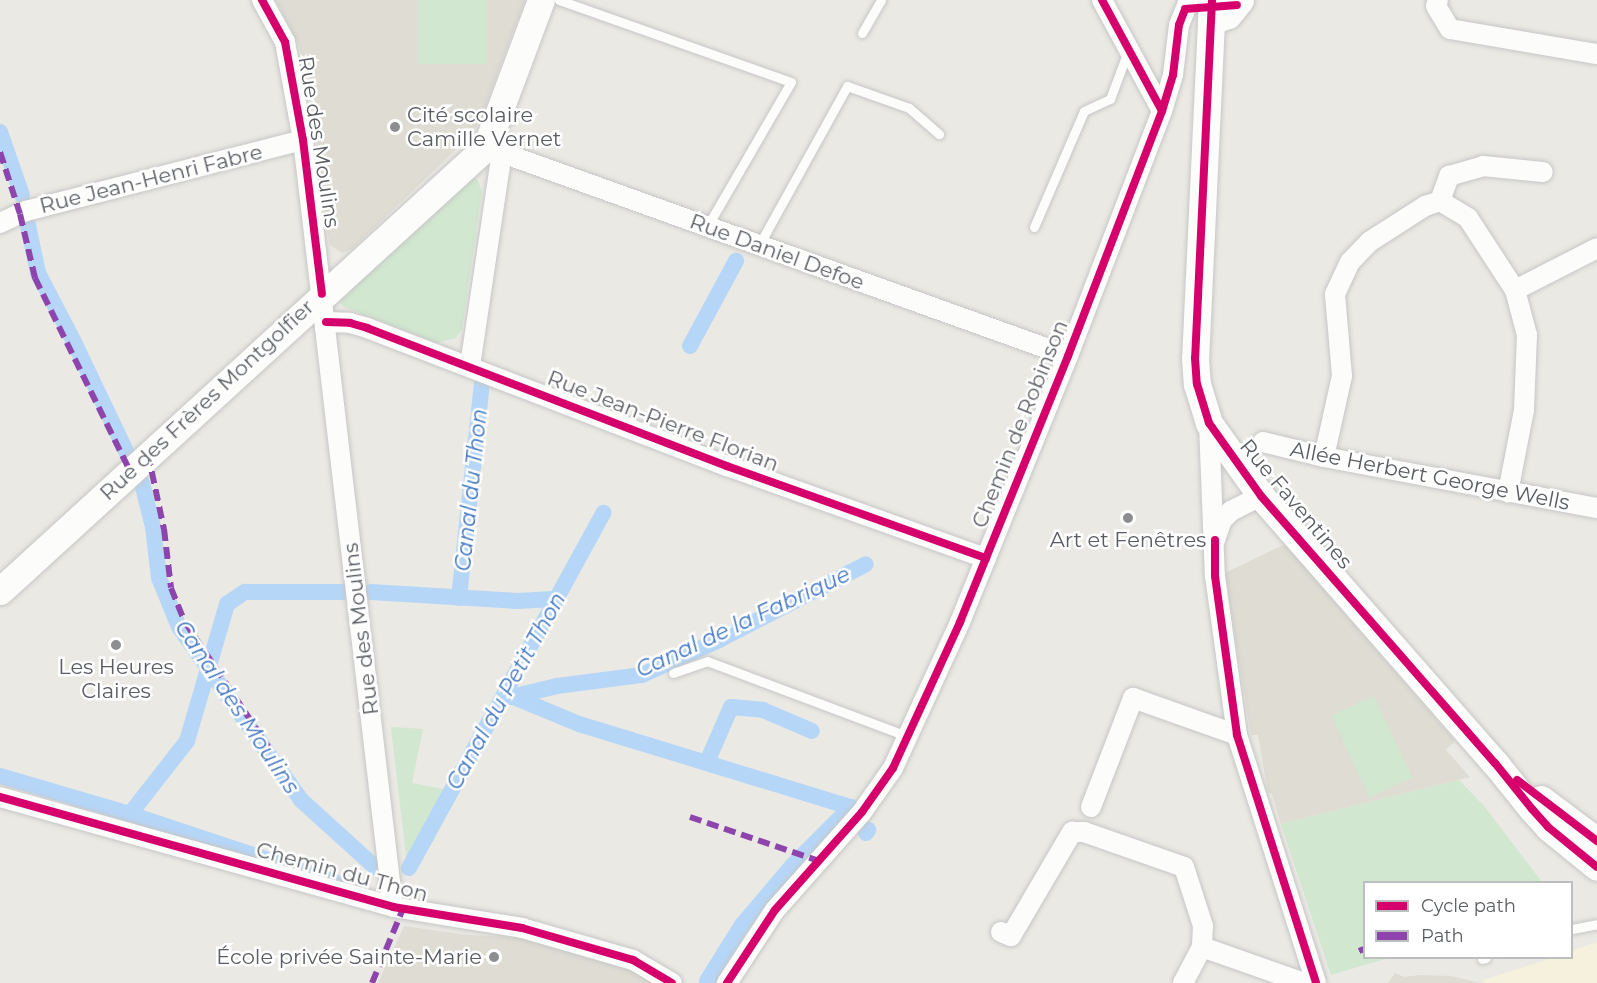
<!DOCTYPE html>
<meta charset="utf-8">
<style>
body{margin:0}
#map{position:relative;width:1597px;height:983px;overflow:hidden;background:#eae9e4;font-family:Montserrat,sans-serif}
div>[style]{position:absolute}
.commercial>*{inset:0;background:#f5f1dc}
.education>*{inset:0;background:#dedcd3}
.green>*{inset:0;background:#d1e7d0;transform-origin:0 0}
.canal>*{height:16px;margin:-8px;padding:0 8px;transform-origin:8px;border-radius:8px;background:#b6d6f7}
.roads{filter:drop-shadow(0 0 2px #c6c6c5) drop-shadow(0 0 2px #c6c6c5)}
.lane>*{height:9px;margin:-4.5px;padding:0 4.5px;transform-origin:4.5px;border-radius:4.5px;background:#fcfcfb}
.street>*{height:20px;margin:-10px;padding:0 10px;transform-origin:10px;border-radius:10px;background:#fcfcfb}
.secondary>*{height:27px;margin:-13.5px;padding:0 13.5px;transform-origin:13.5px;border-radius:13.5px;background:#fcfcfb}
.quiet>*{height:6px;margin-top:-3px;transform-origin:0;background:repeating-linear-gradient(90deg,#8e44ad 0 12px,transparent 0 18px)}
.cycleway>*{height:8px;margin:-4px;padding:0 4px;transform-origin:4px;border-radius:4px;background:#d6006c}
.dots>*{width:16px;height:16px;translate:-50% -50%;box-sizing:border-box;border:3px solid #fff;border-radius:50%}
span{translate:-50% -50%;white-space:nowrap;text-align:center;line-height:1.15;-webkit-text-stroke:5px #fff;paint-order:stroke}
.poi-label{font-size:21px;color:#5a5d62}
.left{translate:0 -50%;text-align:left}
.right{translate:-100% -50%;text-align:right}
.street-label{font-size:21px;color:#5a5d62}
.water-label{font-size:22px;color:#4277c2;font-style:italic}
.legend{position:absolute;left:1363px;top:881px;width:210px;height:78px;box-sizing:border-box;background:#fff;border:2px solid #bdbec0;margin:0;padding:8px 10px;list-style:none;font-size:18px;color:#5a5d62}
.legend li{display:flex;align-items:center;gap:12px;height:30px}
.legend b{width:30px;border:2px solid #bdbec0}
</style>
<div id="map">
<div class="commercial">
<i style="clip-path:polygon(1597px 942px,1597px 983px,1484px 983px,1483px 980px,1552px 958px,1572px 958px,1572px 951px)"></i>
</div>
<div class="education">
<i style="clip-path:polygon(276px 0,525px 0,480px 120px,471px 135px,352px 249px,342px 253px,330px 245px,326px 226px,310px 82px,298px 43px)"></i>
<i style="clip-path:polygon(1285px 544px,1455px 741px,1446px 750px,1470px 777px,1281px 824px,1272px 793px,1268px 793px,1258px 735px,1251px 735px,1225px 573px)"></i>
<i style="clip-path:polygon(404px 926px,467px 935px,517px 937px,612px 960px,660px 983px,378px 983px)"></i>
<i style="clip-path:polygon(1395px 973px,1404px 977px,1420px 975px,1451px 976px,1480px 983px,1388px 983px)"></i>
</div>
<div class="green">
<i style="left:418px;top:0;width:69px;height:64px"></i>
<i style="clip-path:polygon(469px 176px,477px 179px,482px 191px,462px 329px,456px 338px,436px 343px,342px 306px,338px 296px)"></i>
<i style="left:1374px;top:696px;width:90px;height:47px;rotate:65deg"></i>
<i style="clip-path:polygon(391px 727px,423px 729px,412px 783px,448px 790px,407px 865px)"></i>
<i style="clip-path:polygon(1459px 780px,1484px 806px,1542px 882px,1364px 882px,1364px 958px,1388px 958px,1331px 975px,1281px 824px)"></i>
</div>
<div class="canal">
<i style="left:0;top:132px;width:67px;rotate:70.8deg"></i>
<i style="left:28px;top:225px;width:49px;rotate:78.2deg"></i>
<i style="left:38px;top:273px;width:76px;rotate:62.4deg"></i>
<i style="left:73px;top:340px;width:125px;rotate:64.5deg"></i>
<i style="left:690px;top:346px;width:97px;rotate:-61.6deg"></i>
<i style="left:142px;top:483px;width:45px;rotate:76deg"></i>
<i style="left:153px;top:527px;width:51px;rotate:83.3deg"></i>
<i style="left:159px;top:578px;width:53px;rotate:67.8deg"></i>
<i style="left:179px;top:627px;width:212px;rotate:54.8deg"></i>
<i style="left:301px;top:800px;width:100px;rotate:42.2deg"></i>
<i style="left:371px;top:592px;width:146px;rotate:3.5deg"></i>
<i style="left:517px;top:601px;width:37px;rotate:-3deg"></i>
<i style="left:459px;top:598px;width:217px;rotate:-83.9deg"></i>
<i style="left:511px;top:697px;width:47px;rotate:-13.4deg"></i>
<i style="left:557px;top:686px;width:86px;rotate:-7.4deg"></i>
<i style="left:642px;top:675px;width:85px;rotate:-24.4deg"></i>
<i style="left:719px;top:640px;width:165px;rotate:-27.3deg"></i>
<i style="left:514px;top:697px;width:70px;rotate:22.6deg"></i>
<i style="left:579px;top:724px;width:284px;rotate:17deg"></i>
<i style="left:851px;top:807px;width:83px;rotate:135deg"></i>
<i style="left:792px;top:866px;width:77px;rotate:130.3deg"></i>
<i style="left:742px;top:925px;width:66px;rotate:122deg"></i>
<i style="left:707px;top:762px;width:60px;rotate:-66.4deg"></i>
<i style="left:731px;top:707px;width:32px;rotate:5deg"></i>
<i style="left:763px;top:710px;width:53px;rotate:23.2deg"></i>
<i style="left:0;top:776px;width:135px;rotate:16.3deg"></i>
<i style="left:130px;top:814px;width:218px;rotate:18.4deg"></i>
<i style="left:130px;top:814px;width:93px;rotate:-52deg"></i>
<i style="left:187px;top:741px;width:143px;rotate:-73.7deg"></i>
<i style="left:227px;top:604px;width:22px;rotate:-34deg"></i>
<i style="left:245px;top:592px;width:100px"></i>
<i style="left:866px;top:833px;width:4px;rotate:-56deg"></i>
<i style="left:409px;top:868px;width:405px;rotate:-61.3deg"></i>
</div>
<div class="roads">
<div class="lane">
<i style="left:559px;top:0;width:246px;rotate:19.5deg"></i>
<i style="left:791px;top:82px;width:168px;rotate:120.1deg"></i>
<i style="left:862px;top:33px;width:38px;rotate:-60deg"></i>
<i style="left:1034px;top:227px;width:126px;rotate:-66.7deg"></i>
<i style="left:1084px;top:111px;width:29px;rotate:-25deg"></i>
<i style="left:1110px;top:99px;width:51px;rotate:-69.4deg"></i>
<i style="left:759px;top:245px;width:182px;rotate:-61deg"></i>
<i style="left:847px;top:86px;width:66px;rotate:19.5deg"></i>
<i style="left:909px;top:108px;width:40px;rotate:41deg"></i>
<i style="left:673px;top:673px;width:36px;rotate:-19deg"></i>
<i style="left:707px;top:661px;width:214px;rotate:20.6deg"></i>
<i style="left:1572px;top:929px;width:25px;rotate:-11deg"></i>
<i style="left:1482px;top:959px;width:4px;rotate:-14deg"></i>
</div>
<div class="street">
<i style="left:262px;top:0;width:48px;rotate:61.3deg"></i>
<i style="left:285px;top:42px;width:100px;rotate:79.6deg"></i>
<i style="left:303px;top:140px;width:772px;rotate:83.31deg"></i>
<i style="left:1102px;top:0;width:126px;rotate:61.6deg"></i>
<i style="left:1438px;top:0;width:6px;rotate:108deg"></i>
<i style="left:1436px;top:6px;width:27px;rotate:59deg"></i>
<i style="left:1450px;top:29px;width:149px;rotate:9.7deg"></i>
<i style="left:486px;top:147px;width:618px;rotate:19.75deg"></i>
<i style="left:1440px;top:201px;width:27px;rotate:-70deg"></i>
<i style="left:1449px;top:176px;width:35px;rotate:-16deg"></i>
<i style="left:1483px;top:166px;width:60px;rotate:5.7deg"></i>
<i style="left:0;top:223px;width:29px;rotate:-25deg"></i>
<i style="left:26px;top:211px;width:286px;rotate:-14.4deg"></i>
<i style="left:1515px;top:290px;width:92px;rotate:-27.1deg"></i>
<i style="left:326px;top:322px;width:24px;rotate:2deg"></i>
<i style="left:350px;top:323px;width:18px;rotate:16deg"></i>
<i style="left:367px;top:328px;width:386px;rotate:21deg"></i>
<i style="left:727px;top:466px;width:275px;rotate:19.6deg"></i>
<i style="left:470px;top:366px;width:215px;rotate:-81.5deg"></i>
<i style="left:1209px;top:423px;width:153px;rotate:87.8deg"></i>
<i style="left:1215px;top:576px;width:161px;rotate:82.1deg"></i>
<i style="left:1237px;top:735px;width:260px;rotate:72.3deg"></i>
<i style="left:1263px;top:442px;width:63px;rotate:13.8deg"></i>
<i style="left:1324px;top:457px;width:278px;rotate:10.6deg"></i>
<i style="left:1324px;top:457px;width:83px;rotate:-77.5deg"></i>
<i style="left:1342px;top:376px;width:82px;rotate:-94.9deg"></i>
<i style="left:1335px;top:294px;width:35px;rotate:-65deg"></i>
<i style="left:1350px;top:262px;width:28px;rotate:-46deg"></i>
<i style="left:1369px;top:242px;width:67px;rotate:-32.7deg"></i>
<i style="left:1425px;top:206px;width:16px;rotate:-18deg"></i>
<i style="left:1440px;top:201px;width:33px;rotate:31deg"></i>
<i style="left:1468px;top:218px;width:86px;rotate:56.9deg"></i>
<i style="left:1515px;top:290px;width:47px;rotate:75.1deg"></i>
<i style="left:1527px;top:335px;width:75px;rotate:92.3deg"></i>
<i style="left:1524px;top:410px;width:84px;rotate:101deg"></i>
<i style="left:1215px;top:540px;width:21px;rotate:-71deg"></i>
<i style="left:1222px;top:520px;width:13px;rotate:-45deg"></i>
<i style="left:1231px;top:511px;width:34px;rotate:-27deg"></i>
<i style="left:0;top:797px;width:408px;rotate:15.6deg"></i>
<i style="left:393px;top:907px;width:131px;rotate:9.2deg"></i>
<i style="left:522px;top:928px;width:116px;rotate:16.1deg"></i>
<i style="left:633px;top:960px;width:45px;rotate:30.5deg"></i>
<i style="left:1091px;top:807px;width:117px;rotate:-68.9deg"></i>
<i style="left:1133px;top:698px;width:110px;rotate:19.6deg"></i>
<i style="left:1001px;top:932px;width:11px;rotate:22deg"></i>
<i style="left:1011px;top:936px;width:121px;rotate:-59.6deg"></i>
<i style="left:1072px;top:832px;width:12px"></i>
<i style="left:1084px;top:832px;width:106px;rotate:19.3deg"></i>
<i style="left:1184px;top:867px;width:62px;rotate:72.1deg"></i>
<i style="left:1203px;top:926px;width:21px;rotate:93deg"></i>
<i style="left:1202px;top:947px;width:108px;rotate:19.4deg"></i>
<i style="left:727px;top:983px;width:87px;rotate:-56.7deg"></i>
<i style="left:775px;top:910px;width:131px;rotate:-48.4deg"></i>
<i style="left:862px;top:812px;width:54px;rotate:-54.8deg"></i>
<i style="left:893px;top:768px;width:161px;rotate:-65.3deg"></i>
<i style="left:960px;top:622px;width:287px;rotate:-67.9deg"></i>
<i style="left:1068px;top:356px;width:262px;rotate:-69deg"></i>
<i style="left:1162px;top:111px;width:38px;rotate:-73deg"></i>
<i style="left:1173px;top:75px;width:50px;rotate:-83.2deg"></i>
<i style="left:1179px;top:25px;width:27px;rotate:-68deg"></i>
<i style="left:1183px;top:983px;width:41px;rotate:-62.2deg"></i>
</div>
<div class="secondary">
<i style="left:1212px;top:0;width:358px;rotate:92.7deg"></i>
<i style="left:1195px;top:358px;width:26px;rotate:86deg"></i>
<i style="left:1197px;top:384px;width:41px;rotate:72.9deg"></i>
<i style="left:1209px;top:423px;width:90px;rotate:54.5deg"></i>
<i style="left:1261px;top:496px;width:355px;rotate:48.8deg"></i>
<i style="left:1495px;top:763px;width:59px;rotate:51.2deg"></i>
<i style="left:1532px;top:809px;width:24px;rotate:48deg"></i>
<i style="left:1548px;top:827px;width:63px;rotate:39.2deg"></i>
<i style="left:1212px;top:21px;width:17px;rotate:-21deg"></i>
<i style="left:1228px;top:15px;width:19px;rotate:-51deg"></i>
<i style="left:0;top:591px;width:658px;rotate:-42.41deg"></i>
<i style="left:486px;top:147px;width:157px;rotate:-69.5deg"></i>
<i style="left:1541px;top:799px;width:70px;rotate:36.9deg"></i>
</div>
</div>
<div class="quiet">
<i style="left:0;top:152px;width:65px;rotate:72.1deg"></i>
<i style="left:20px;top:214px;width:66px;rotate:76.8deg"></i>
<i style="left:35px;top:278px;width:215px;rotate:63.8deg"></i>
<i style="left:148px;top:454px;width:77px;rotate:78deg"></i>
<i style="left:164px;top:529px;width:59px;rotate:83.2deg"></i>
<i style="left:171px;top:588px;width:37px;rotate:68deg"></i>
<i style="left:185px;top:622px;width:169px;rotate:56.3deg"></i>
<i style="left:690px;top:817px;width:136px;rotate:18.8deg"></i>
<i style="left:1359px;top:951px;width:5px;rotate:-22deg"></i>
<i style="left:372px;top:983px;width:80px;rotate:-67.3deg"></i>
</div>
<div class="cycleway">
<i style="left:262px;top:0;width:48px;rotate:61.3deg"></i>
<i style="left:285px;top:42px;width:100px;rotate:79.6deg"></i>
<i style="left:303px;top:140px;width:155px;rotate:83deg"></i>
<i style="left:1102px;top:0;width:126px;rotate:61.6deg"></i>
<i style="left:1212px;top:0;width:358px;rotate:92.7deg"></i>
<i style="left:1195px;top:358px;width:26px;rotate:86deg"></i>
<i style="left:1197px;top:384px;width:41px;rotate:72.9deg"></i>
<i style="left:1209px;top:423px;width:90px;rotate:54.5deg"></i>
<i style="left:1261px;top:496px;width:355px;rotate:48.8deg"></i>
<i style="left:1495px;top:763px;width:59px;rotate:51.2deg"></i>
<i style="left:1532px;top:809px;width:24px;rotate:48deg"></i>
<i style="left:1548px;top:827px;width:63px;rotate:39.2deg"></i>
<i style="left:326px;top:322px;width:24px;rotate:2deg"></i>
<i style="left:350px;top:323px;width:18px;rotate:16deg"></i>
<i style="left:367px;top:328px;width:386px;rotate:21deg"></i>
<i style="left:727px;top:466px;width:275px;rotate:19.6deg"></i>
<i style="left:1215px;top:540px;width:36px;rotate:90deg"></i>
<i style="left:1215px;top:576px;width:161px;rotate:82.1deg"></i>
<i style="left:1237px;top:735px;width:260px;rotate:72.3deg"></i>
<i style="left:1517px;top:780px;width:101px;rotate:37.3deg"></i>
<i style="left:0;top:797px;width:408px;rotate:15.6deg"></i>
<i style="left:393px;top:907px;width:131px;rotate:9.2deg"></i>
<i style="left:522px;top:928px;width:116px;rotate:16.1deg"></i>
<i style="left:633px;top:960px;width:45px;rotate:30.5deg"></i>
<i style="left:727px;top:983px;width:87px;rotate:-56.7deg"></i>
<i style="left:775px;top:910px;width:131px;rotate:-48.4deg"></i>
<i style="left:862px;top:812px;width:54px;rotate:-54.8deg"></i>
<i style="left:893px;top:768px;width:161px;rotate:-65.3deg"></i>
<i style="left:960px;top:622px;width:287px;rotate:-67.9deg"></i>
<i style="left:1068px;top:356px;width:262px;rotate:-69deg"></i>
<i style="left:1162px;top:111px;width:38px;rotate:-73deg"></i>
<i style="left:1173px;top:75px;width:50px;rotate:-83.2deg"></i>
<i style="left:1179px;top:25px;width:17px;rotate:-69deg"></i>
<i style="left:1185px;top:9px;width:52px;rotate:-4.4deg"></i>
</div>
<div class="dots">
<i style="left:395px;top:127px;background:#8c8e90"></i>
<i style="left:1128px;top:518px;background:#8c8e90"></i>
<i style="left:116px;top:645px;background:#8c8e90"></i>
<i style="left:494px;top:957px;background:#8c8e90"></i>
</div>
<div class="poi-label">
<span class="left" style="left:407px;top:127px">Cité scolaire<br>Camille Vernet</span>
<span style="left:1128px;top:540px">Art et Fenêtres</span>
<span style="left:116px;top:679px">Les Heures<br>Claires</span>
<span class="right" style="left:482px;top:957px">École privée Sainte-Marie</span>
</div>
<div class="street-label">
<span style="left:319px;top:142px;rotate:81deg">Rue des Moulins</span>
<span style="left:151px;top:179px;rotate:-14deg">Rue Jean-Henri Fabre</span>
<span style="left:777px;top:252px;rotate:20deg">Rue Daniel Defoe</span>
<span style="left:207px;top:400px;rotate:-43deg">Rue des Frères Montgolfier</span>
<span style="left:663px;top:421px;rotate:21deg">Rue Jean-Pierre Florian</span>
<span style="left:1020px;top:424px;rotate:-68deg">Chemin de Robinson</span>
<span style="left:1430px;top:476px;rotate:11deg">Allée Herbert George Wells</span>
<span style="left:1296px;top:504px;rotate:50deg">Rue Faventines</span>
<span style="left:361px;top:629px;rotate:-97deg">Rue des Moulins</span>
<span style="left:342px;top:872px;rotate:15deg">Chemin du Thon</span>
</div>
<div class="water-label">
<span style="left:471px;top:490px;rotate:-84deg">Canal du Thon</span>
<span style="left:743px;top:622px;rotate:-25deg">Canal de la Fabrique</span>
<span style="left:506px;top:691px;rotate:-61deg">Canal du Petit Thon</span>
<span style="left:237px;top:707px;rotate:56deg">Canal des Moulins</span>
</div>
<ul class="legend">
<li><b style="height:8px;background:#d6006c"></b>Cycle path</li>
<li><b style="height:8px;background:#8e44ad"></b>Path</li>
</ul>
</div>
